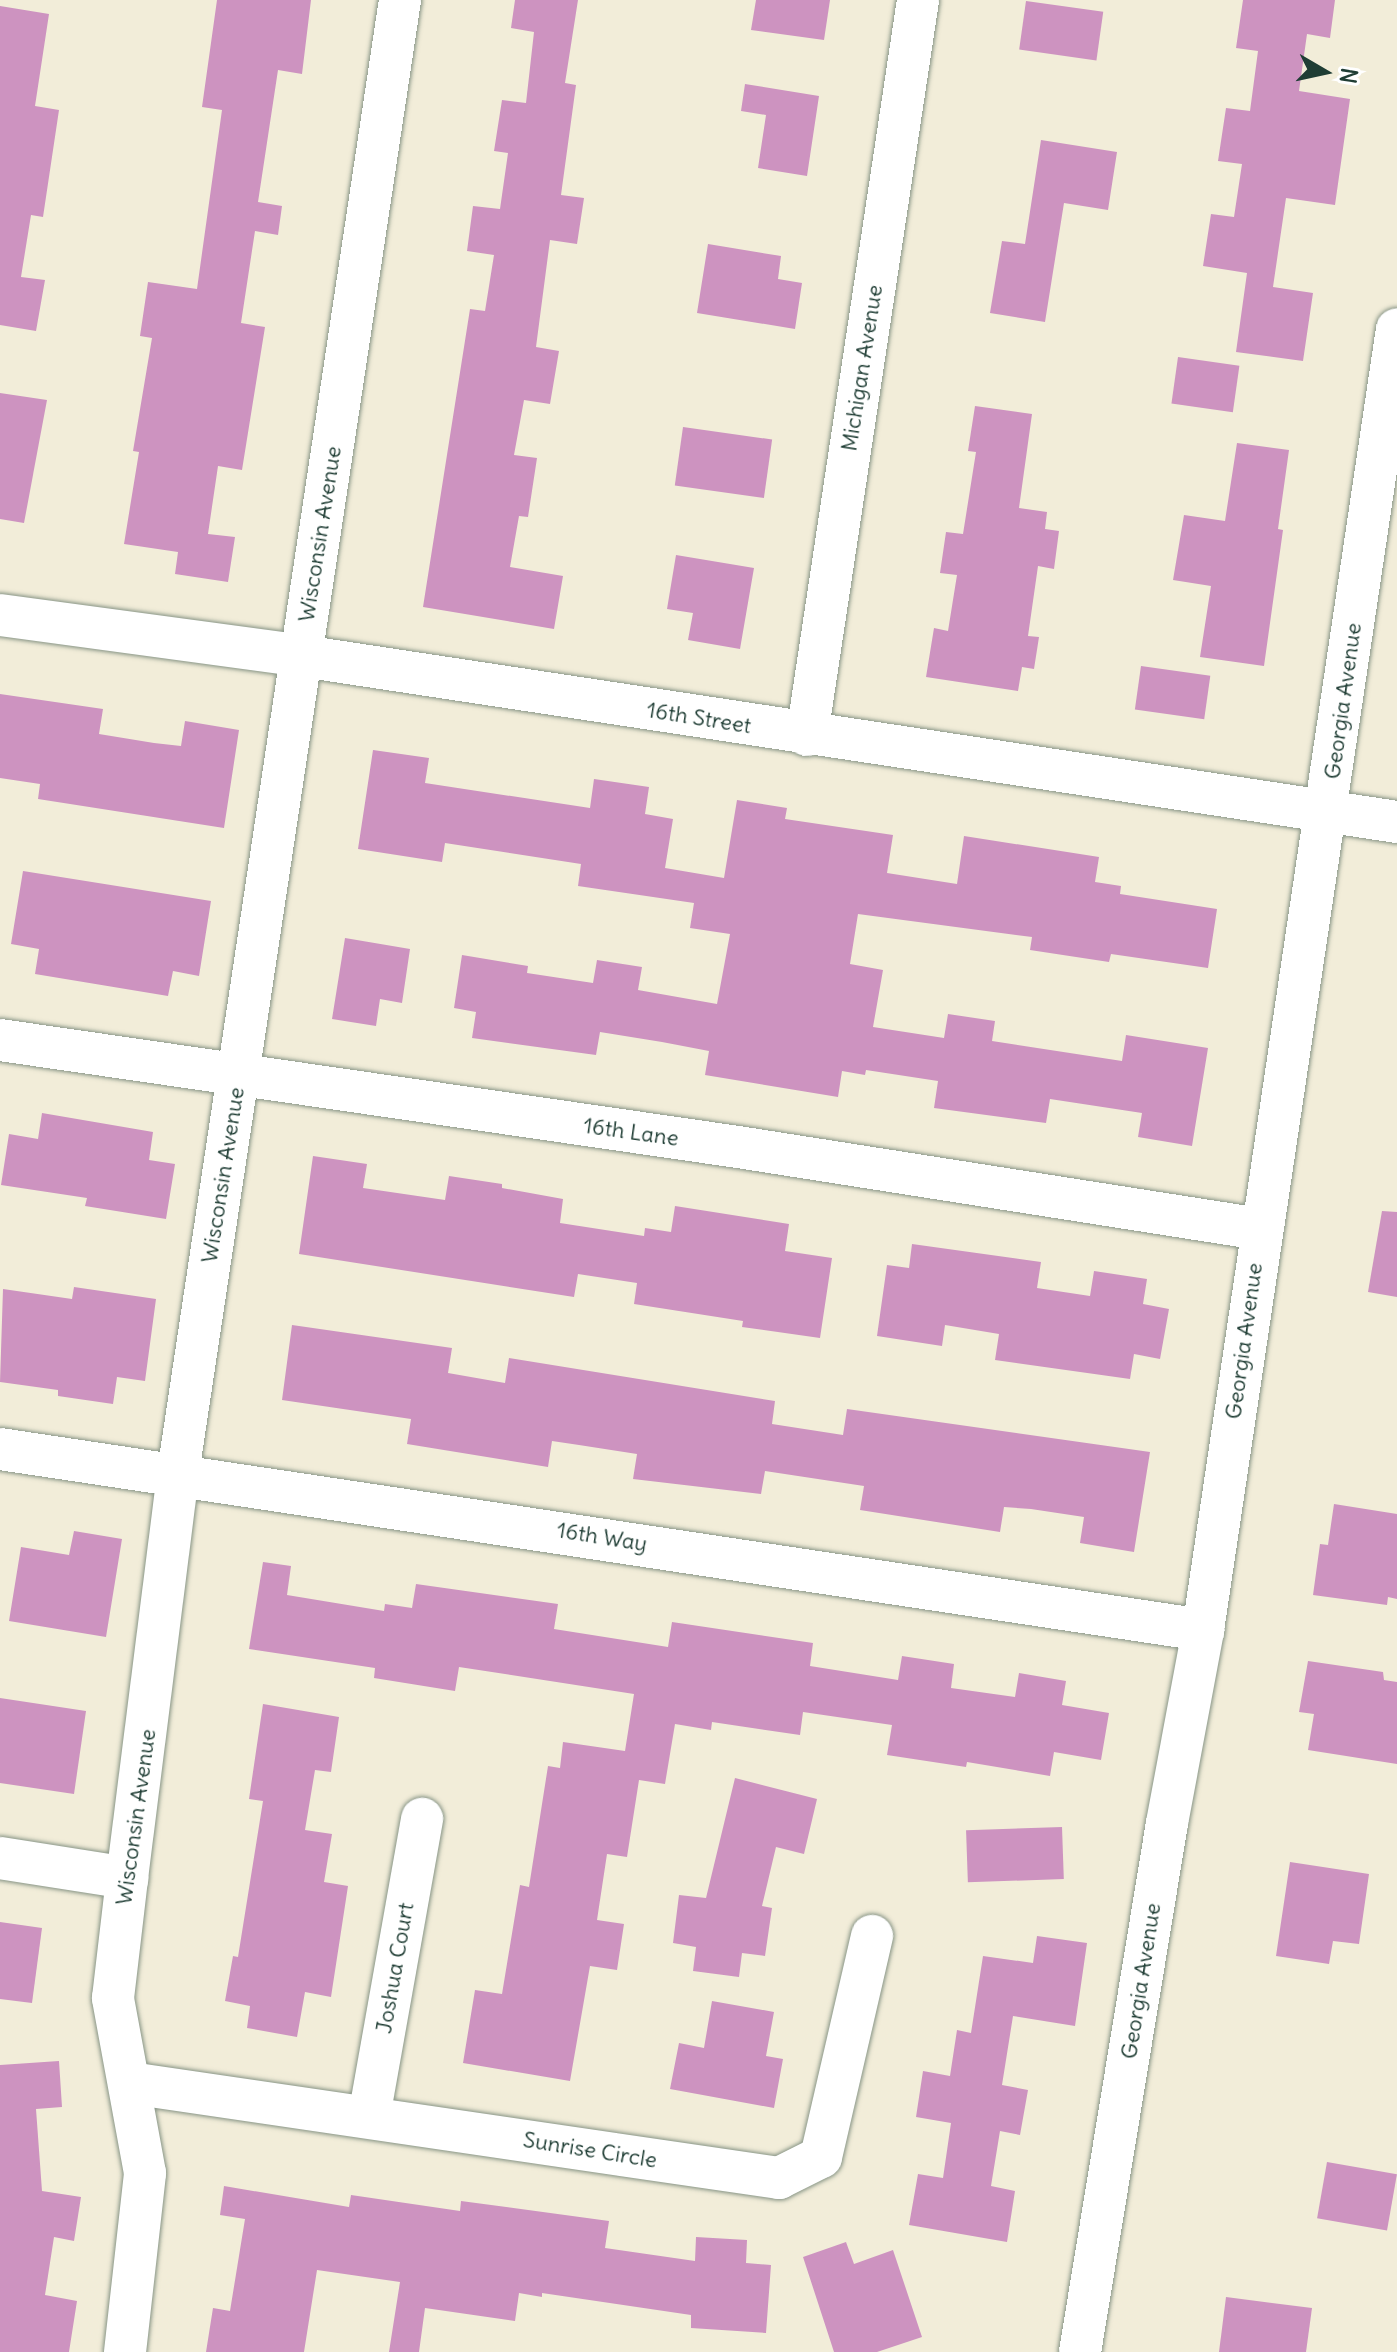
<!DOCTYPE html>
<style>
body{margin:0}
#map{position:relative;width:1397px;height:2352px;overflow:hidden;background:#f2edd9;font-family:Delius,sans-serif}
div>[style]{position:absolute}
.building>*{inset:0;background:#cd93c0;transform-origin:0 0}
.roads{filter:drop-shadow(0 0 2px #889586) drop-shadow(0 0 2px #889586)}
.minor>*{height:42px;margin:-21px;padding:0 21px;transform-origin:21px;border-radius:21px;background:#fff}
span{translate:-50% -50%;white-space:nowrap;text-align:center;line-height:1.15;-webkit-text-stroke:6px #fff;paint-order:stroke}
.street-label{font-size:22px;color:#1f3d34}
.north{position:absolute;left:1285px;top:32px;width:80px;height:80px;-webkit-text-stroke:6px #fff;paint-order:stroke;rotate:99deg;font-size:22px;font-weight:700;line-height:32px;text-align:center;color:#1f3d34}
.north::after{content:'';display:block;margin:auto;width:28px;height:36px;background:#1f3d34;clip-path:polygon(50% 0,100% 100%,50% 72%,0 100%)}
</style>
<div id="map">
<div class="building">
<i style="clip-path:polygon(217px 0,311px 0,302px 74px,278px 70px,258px 202px,282px 206px,278px 235px,255px 231px,241px 323px,265px 327px,242px 470px,218px 466px,208px 534px,235px 537px,228px 582px,175px 574px,178px 552px,124px 544px,139px 452px,133px 451px,152px 338px,140px 336px,148px 282px,197px 289px,222px 110px,202px 107px)"></i>
<i style="clip-path:polygon(515px 0,578px 0,565px 83px,576px 85px,561px 195px,584px 198px,577px 244px,550px 240px,536px 347px,559px 351px,550px 404px,524px 400px,514px 455px,537px 458px,528px 517px,519px 516px,510px 567px,563px 576px,554px 629px,423px 607px,470px 309px,485px 311px,494px 255px,467px 251px,473px 206px,500px 209px,508px 153px,494px 151px,502px 100px,526px 103px,534px 32px,511px 28px)"></i>
<i style="clip-path:polygon(756px 0,830px 0,824px 40px,751px 30px)"></i>
<i style="clip-path:polygon(1243px 0,1335px 0,1330px 38px,1307px 34px,1299px 91px,1350px 99px,1335px 205px,1286px 198px,1273px 287px,1313px 293px,1303px 361px,1236px 352px,1247px 273px,1203px 266px,1211px 214px,1234px 217px,1242px 164px,1218px 161px,1226px 108px,1250px 111px,1258px 51px,1236px 48px)"></i>
<i style="left:1026px;top:1px;width:78px;height:49px;rotate:8deg"></i>
<i style="clip-path:polygon(0 6px,49px 14px,35px 106px,59px 110px,43px 217px,31px 215px,21px 277px,45px 280px,36px 331px,0 325px)"></i>
<i style="clip-path:polygon(745px 84px,819px 96px,807px 176px,758px 168px,766px 115px,741px 111px)"></i>
<i style="clip-path:polygon(1041px 140px,1117px 152px,1108px 210px,1064px 203px,1045px 322px,990px 313px,1002px 241px,1025px 244px)"></i>
<i style="clip-path:polygon(708px 244px,781px 256px,778px 279px,802px 283px,795px 329px,697px 313px)"></i>
<i style="left:1178px;top:357px;width:62px;height:47px;rotate:8deg"></i>
<i style="clip-path:polygon(0 393px,47px 400px,24px 523px,0 519px)"></i>
<i style="clip-path:polygon(975px 406px,1032px 414px,1019px 508px,1047px 512px,1045px 529px,1059px 531px,1054px 569px,1038px 566px,1028px 636px,1039px 637px,1034px 669px,1022px 667px,1018px 691px,926px 677px,934px 628px,948px 631px,957px 575px,940px 573px,946px 532px,963px 534px,976px 452px,968px 451px)"></i>
<i style="left:683px;top:427px;width:90px;height:59px;rotate:8deg"></i>
<i style="clip-path:polygon(1237px 443px,1289px 450px,1278px 529px,1283px 530px,1264px 666px,1200px 657px,1211px 586px,1173px 580px,1184px 515px,1225px 521px)"></i>
<i style="clip-path:polygon(676px 555px,754px 568px,740px 649px,688px 640px,693px 613px,667px 609px)"></i>
<i style="left:1141px;top:666px;width:70px;height:44px;rotate:8deg"></i>
<i style="clip-path:polygon(0 694px,103px 709px,99px 734px,154px 743px,181px 746px,185px 721px,239px 730px,224px 828px,38px 799px,40px 784px,0 778px)"></i>
<i style="clip-path:polygon(373px 750px,429px 758px,425px 783px,590px 808px,594px 779px,649px 787px,645px 814px,673px 819px,665px 868px,724px 878px,737px 800px,787px 808px,785px 819px,893px 835px,887px 873px,957px 884px,964px 836px,1099px 857px,1095px 882px,1121px 886px,1120px 894px,1217px 909px,1208px 968px,1111px 954px,1109px 962px,1030px 950px,1032px 937px,858px 914px,850px 964px,883px 970px,873px 1027px,944px 1038px,948px 1014px,995px 1021px,992px 1041px,1122px 1061px,1126px 1035px,1208px 1048px,1192px 1146px,1138px 1137px,1142px 1113px,1050px 1099px,1046px 1123px,934px 1108px,938px 1081px,866px 1070px,865px 1075px,842px 1071px,838px 1097px,705px 1075px,709px 1051px,662px 1042px,600px 1032px,596px 1055px,472px 1038px,476px 1012px,454px 1008px,462px 955px,528px 966px,527px 973px,593px 983px,597px 960px,642px 967px,638px 990px,717px 1004px,730px 934px,690px 928px,694px 903px,578px 886px,581px 864px,445px 843px,442px 862px,358px 849px)"></i>
<i style="clip-path:polygon(23px 871px,211px 901px,199px 976px,173px 971px,168px 996px,35px 974px,39px 949px,11px 944px)"></i>
<i style="clip-path:polygon(345px 938px,410px 949px,402px 1003px,380px 999px,376px 1026px,332px 1019px)"></i>
<i style="clip-path:polygon(42px 1113px,153px 1132px,149px 1160px,175px 1164px,166px 1219px,85px 1206px,87px 1198px,1px 1185px,9px 1134px,38px 1139px)"></i>
<i style="clip-path:polygon(313px 1156px,367px 1164px,363px 1188px,445px 1200px,449px 1176px,502px 1184px,502px 1188px,563px 1199px,560px 1223px,644px 1236px,645px 1228px,671px 1232px,675px 1206px,789px 1224px,785px 1251px,832px 1258px,820px 1338px,742px 1327px,743px 1321px,634px 1304px,637px 1283px,578px 1274px,574px 1297px,299px 1254px)"></i>
<i style="clip-path:polygon(1382px 1211px,1397px 1212px,1397px 1297px,1368px 1292px)"></i>
<i style="clip-path:polygon(912px 1244px,1041px 1262px,1037px 1288px,1090px 1296px,1094px 1271px,1147px 1279px,1143px 1304px,1169px 1309px,1160px 1359px,1134px 1354px,1130px 1379px,995px 1360px,999px 1334px,945px 1325px,942px 1346px,877px 1336px,887px 1265px,909px 1268px)"></i>
<i style="clip-path:polygon(74px 1287px,156px 1299px,145px 1381px,117px 1377px,113px 1404px,58px 1396px,58px 1390px,0 1382px,3px 1289px,72px 1299px)"></i>
<i style="clip-path:polygon(292px 1325px,452px 1348px,448px 1373px,505px 1383px,509px 1358px,775px 1401px,772px 1424px,843px 1435px,847px 1409px,1150px 1452px,1134px 1552px,1080px 1543px,1084px 1517px,1031px 1509px,1004px 1507px,1000px 1532px,860px 1510px,864px 1486px,765px 1471px,761px 1494px,633px 1479px,637px 1454px,579px 1445px,552px 1441px,548px 1467px,407px 1444px,411px 1419px,282px 1400px)"></i>
<i style="clip-path:polygon(1334px 1504px,1397px 1514px,1397px 1599px,1388px 1597px,1387px 1605px,1313px 1595px,1320px 1544px,1328px 1545px)"></i>
<i style="clip-path:polygon(74px 1531px,122px 1539px,106px 1637px,9px 1621px,21px 1547px,69px 1555px)"></i>
<i style="clip-path:polygon(263px 1562px,291px 1566px,287px 1595px,384px 1611px,385px 1604px,412px 1608px,416px 1584px,558px 1604px,554px 1629px,668px 1647px,672px 1622px,813px 1643px,810px 1666px,898px 1680px,902px 1656px,954px 1664px,951px 1688px,1015px 1697px,1019px 1673px,1066px 1681px,1062px 1705px,1109px 1713px,1101px 1760px,1054px 1752px,1050px 1776px,967px 1762px,966px 1767px,887px 1755px,892px 1725px,803px 1712px,800px 1735px,712px 1722px,711px 1730px,675px 1724px,665px 1784px,639px 1780px,627px 1857px,607px 1854px,597px 1920px,624px 1924px,617px 1970px,590px 1966px,570px 2081px,463px 2063px,475px 1990px,502px 1994px,520px 1885px,529px 1887px,548px 1766px,560px 1768px,563px 1742px,625px 1751px,634px 1694px,459px 1667px,455px 1691px,374px 1678px,375px 1668px,249px 1649px)"></i>
<i style="clip-path:polygon(1308px 1661px,1383px 1672px,1384px 1680px,1397px 1682px,1397px 1764px,1308px 1750px,1314px 1714px,1299px 1712px)"></i>
<i style="clip-path:polygon(0 1698px,86px 1711px,74px 1794px,0 1783px)"></i>
<i style="clip-path:polygon(263px 1704px,339px 1717px,331px 1772px,315px 1770px,305px 1830px,332px 1834px,324px 1882px,348px 1886px,331px 1997px,305px 1992px,297px 2037px,247px 2028px,250px 2006px,225px 2001px,233px 1956px,238px 1957px,263px 1801px,249px 1799px)"></i>
<i style="clip-path:polygon(735px 1778px,817px 1799px,804px 1854px,776px 1847px,762px 1906px,772px 1908px,765px 1956px,742px 1953px,739px 1977px,693px 1971px,696px 1947px,673px 1943px,679px 1895px,706px 1898px)"></i>
<i style="left:1062px;top:1827px;width:52px;height:96px;rotate:88deg"></i>
<i style="clip-path:polygon(1290px 1862px,1369px 1874px,1359px 1944px,1333px 1941px,1329px 1964px,1276px 1956px)"></i>
<i style="clip-path:polygon(0 1922px,42px 1928px,32px 2003px,0 1999px)"></i>
<i style="clip-path:polygon(1037px 1936px,1087px 1943px,1075px 2026px,1013px 2016px,1002px 2085px,1028px 2090px,1020px 2135px,1000px 2131px,991px 2186px,1015px 2191px,1007px 2242px,909px 2225px,918px 2174px,943px 2178px,951px 2123px,916px 2117px,923px 2071px,950px 2076px,957px 2030px,971px 2033px,983px 1956px,1033px 1963px)"></i>
<i style="clip-path:polygon(712px 2001px,774px 2012px,766px 2056px,783px 2059px,774px 2108px,670px 2089px,679px 2043px,704px 2048px)"></i>
<i style="clip-path:polygon(59px 2061px,62px 2107px,36px 2109px,42px 2191px,81px 2197px,74px 2241px,54px 2237px,45px 2295px,77px 2301px,69px 2352px,0 2352px,0 2065px)"></i>
<i style="left:1327px;top:2162px;width:71px;height:57px;rotate:10deg"></i>
<i style="clip-path:polygon(224px 2186px,349px 2207px,351px 2195px,460px 2211px,461px 2201px,609px 2221px,605px 2248px,695px 2261px,696px 2237px,747px 2240px,746px 2263px,771px 2265px,766px 2333px,691px 2328px,691px 2315px,542px 2293px,542px 2297px,519px 2293px,515px 2321px,425px 2308px,419px 2352px,389px 2352px,400px 2282px,317px 2270px,304px 2352px,206px 2352px,213px 2308px,230px 2311px,245px 2219px,220px 2215px)"></i>
<i style="clip-path:polygon(846px 2242px,854px 2264px,893px 2250px,922px 2337px,877px 2352px,834px 2352px,803px 2257px)"></i>
<i style="clip-path:polygon(1226px 2297px,1312px 2308px,1306px 2352px,1219px 2352px)"></i>
</div>
<div class="roads">
<div class="minor">
<i style="left:0;top:615px;width:305px;rotate:7.7deg"></i>
<i style="left:302px;top:656px;width:1108px;rotate:8.62deg"></i>
<i style="left:807px;top:735px;width:743px;rotate:-81.41deg"></i>
<i style="left:0;top:1040px;width:746px;rotate:8.25deg"></i>
<i style="left:738px;top:1147px;width:528px;rotate:8.93deg"></i>
<i style="left:0;top:1449px;width:1217px;rotate:8.56deg"></i>
<i style="left:0;top:1858px;width:129px;rotate:8.9deg"></i>
<i style="left:130px;top:2083px;width:656px;rotate:8.33deg"></i>
<i style="left:779px;top:2178px;width:47px;rotate:-26.6deg"></i>
<i style="left:821px;top:2157px;width:227px;rotate:-77deg"></i>
<i style="left:369px;top:2117px;width:303px;rotate:-79.9deg"></i>
<i style="left:125px;top:2352px;width:180px;rotate:-83.6deg"></i>
<i style="left:145px;top:2173px;width:178px;rotate:-100.4deg"></i>
<i style="left:113px;top:1998px;width:121px;rotate:-83.3deg"></i>
<i style="left:127px;top:1878px;width:408px;rotate:-82.8deg"></i>
<i style="left:178px;top:1473px;width:1490px;rotate:-81.43deg"></i>
<i style="left:1080px;top:2352px;width:536px;rotate:-80.66deg"></i>
<i style="left:1167px;top:1823px;width:196px;rotate:-79.4deg"></i>
<i style="left:1203px;top:1630px;width:1315px;rotate:-81.52deg"></i>
</div>
</div>
<div class="street-label">
<span style="left:862px;top:368px;rotate:-81deg">Michigan Avenue</span>
<span style="left:320px;top:534px;rotate:-81deg">Wisconsin Avenue</span>
<span style="left:1343px;top:701px;rotate:-82deg">Georgia Avenue</span>
<span style="left:699px;top:718px;rotate:9deg">16th Street</span>
<span style="left:631px;top:1132px;rotate:8deg">16th Lane</span>
<span style="left:223px;top:1175px;rotate:-81deg">Wisconsin Avenue</span>
<span style="left:1244px;top:1341px;rotate:-82deg">Georgia Avenue</span>
<span style="left:602px;top:1537px;rotate:9deg">16th Way</span>
<span style="left:136px;top:1817px;rotate:-82deg">Wisconsin Avenue</span>
<span style="left:395px;top:1968px;rotate:-80deg">Joshua Court</span>
<span style="left:1141px;top:1981px;rotate:-81deg">Georgia Avenue</span>
<span style="left:590px;top:2150px;rotate:9deg">Sunrise Circle</span>
</div>
<div class="north">N</div>
</div>
